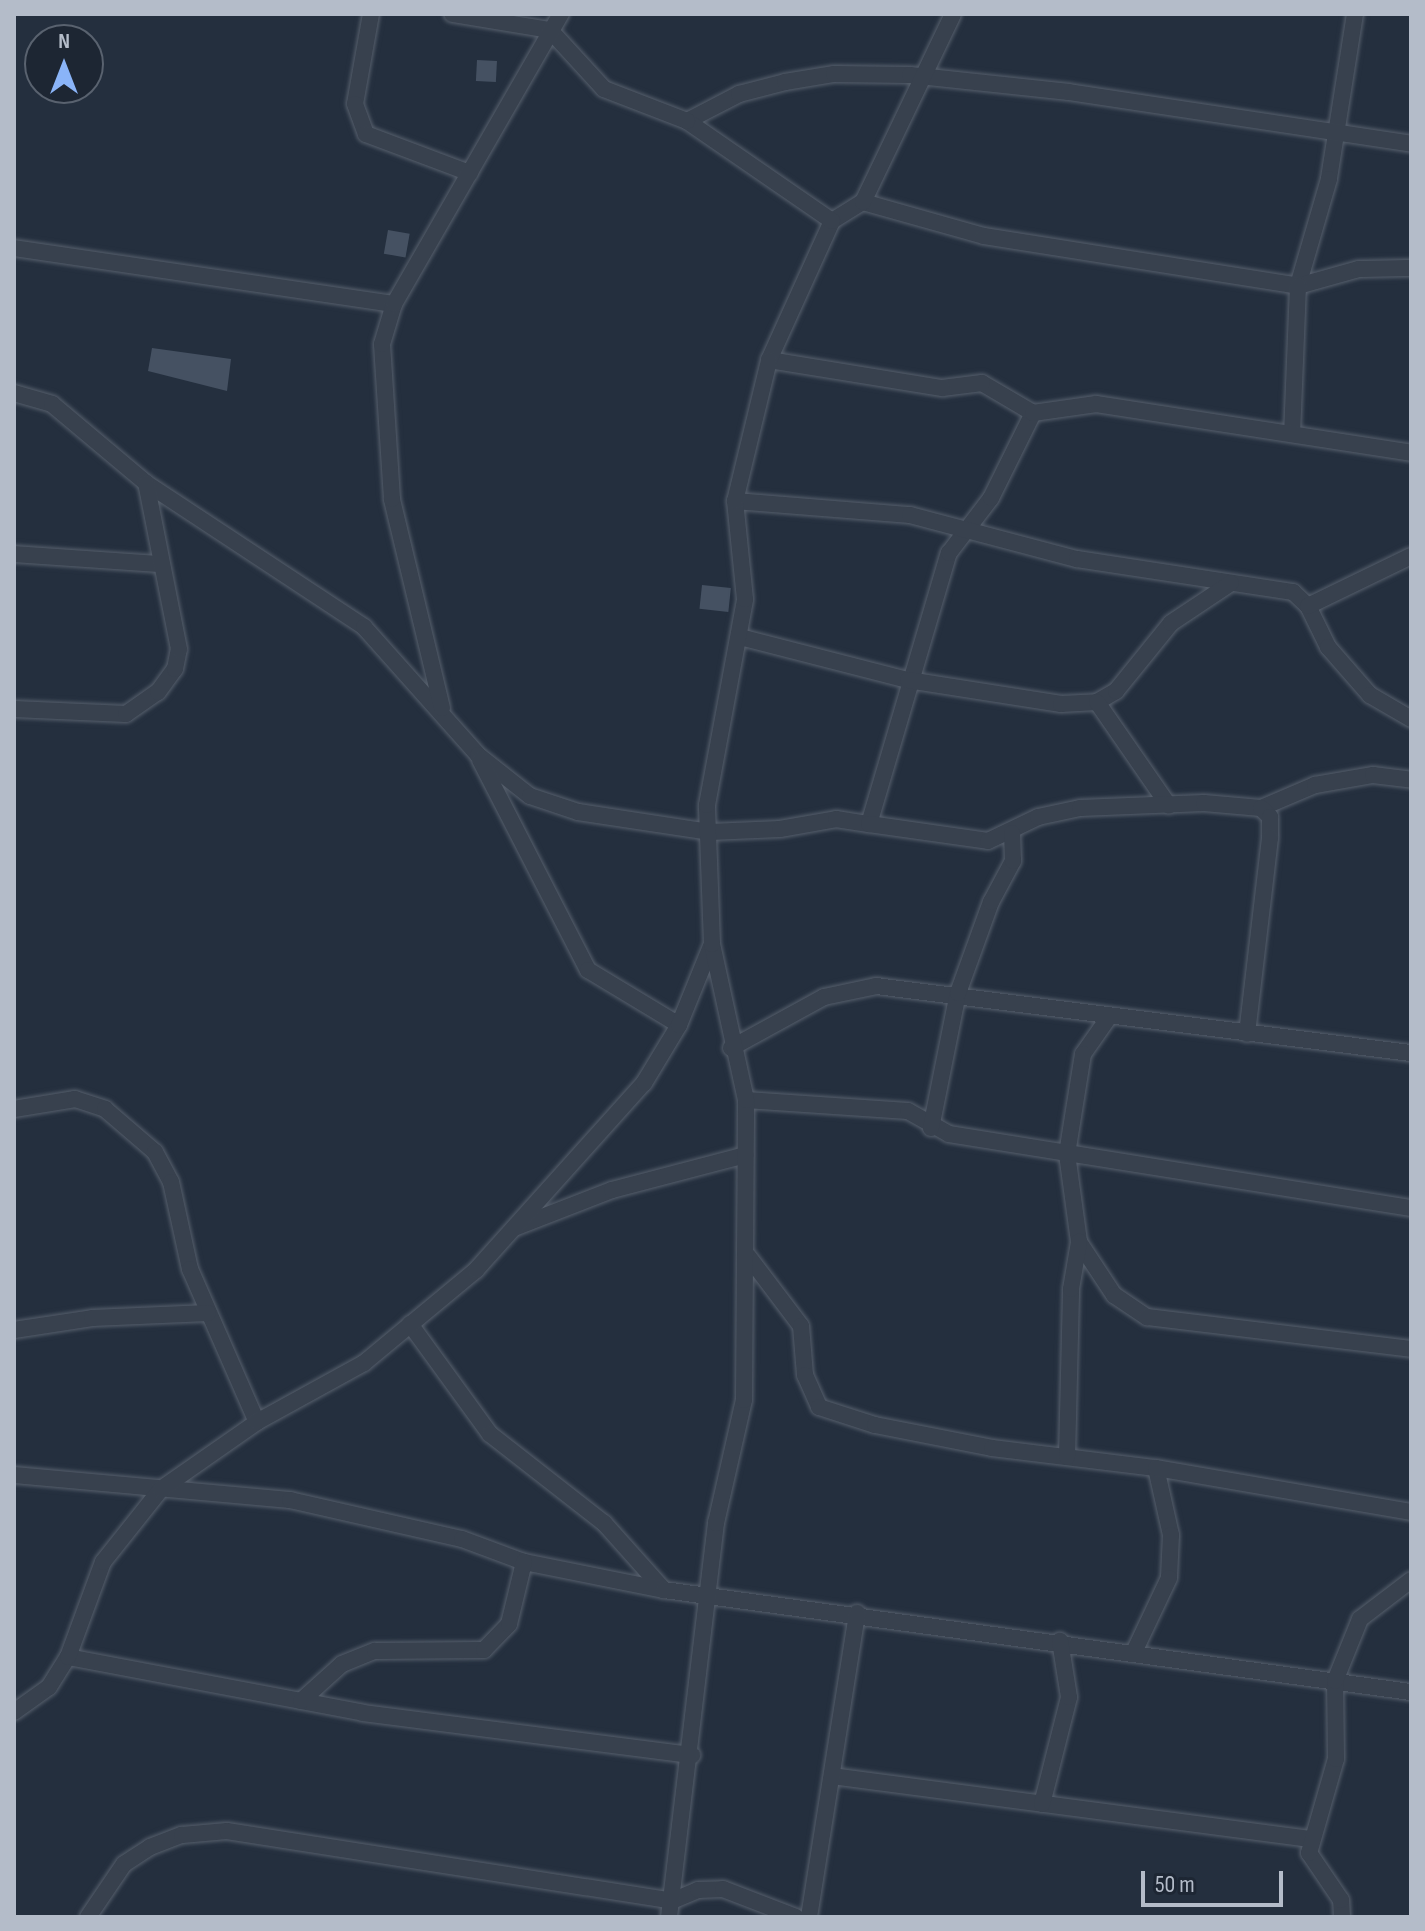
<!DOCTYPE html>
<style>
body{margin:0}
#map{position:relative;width:1425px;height:1931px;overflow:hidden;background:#242f3e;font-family:"Sofia Sans Condensed",sans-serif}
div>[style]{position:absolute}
.building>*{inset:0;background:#455162;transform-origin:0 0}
.roads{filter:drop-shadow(0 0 2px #565f6c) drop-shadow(0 0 2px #565f6c)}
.minor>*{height:16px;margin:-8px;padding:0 8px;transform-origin:8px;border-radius:8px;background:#38414e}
span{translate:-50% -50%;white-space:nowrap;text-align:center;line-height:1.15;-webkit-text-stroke:6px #1d2633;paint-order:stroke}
.frame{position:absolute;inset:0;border:16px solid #b4bcc9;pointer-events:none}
.north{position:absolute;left:24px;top:24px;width:80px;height:80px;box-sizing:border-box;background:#1d2633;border:2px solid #59626f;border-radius:50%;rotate:0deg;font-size:22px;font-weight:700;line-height:32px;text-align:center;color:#b4bcc9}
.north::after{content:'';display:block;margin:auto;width:28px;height:36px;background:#8ab4f8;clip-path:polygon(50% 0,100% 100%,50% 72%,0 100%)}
.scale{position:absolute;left:1141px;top:1871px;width:142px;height:36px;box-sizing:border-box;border:4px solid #b4bcc9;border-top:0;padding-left:10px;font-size:24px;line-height:28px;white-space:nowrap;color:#b4bcc9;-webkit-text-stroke:6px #1d2633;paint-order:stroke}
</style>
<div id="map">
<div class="building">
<i style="left:477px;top:60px;width:20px;height:21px;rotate:3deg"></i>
<i style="left:388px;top:230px;width:22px;height:24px;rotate:10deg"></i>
<i style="clip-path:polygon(152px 348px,231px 359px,227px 391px,148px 371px)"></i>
<i style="left:702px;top:585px;width:29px;height:24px;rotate:6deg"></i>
</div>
<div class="roads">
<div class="minor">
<i style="left:371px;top:14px;width:91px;rotate:100.1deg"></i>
<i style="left:355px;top:104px;width:32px;rotate:70deg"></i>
<i style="left:366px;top:134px;width:111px;rotate:20.6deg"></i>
<i style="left:1355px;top:14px;width:167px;rotate:99deg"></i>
<i style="left:1329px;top:179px;width:111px;rotate:106.2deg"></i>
<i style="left:1298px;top:286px;width:63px;rotate:-15.6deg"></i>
<i style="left:1359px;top:269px;width:52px;rotate:-1.1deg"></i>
<i style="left:687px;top:121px;width:59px;rotate:-27.4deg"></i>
<i style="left:739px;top:94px;width:48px;rotate:-14.6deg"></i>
<i style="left:785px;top:82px;width:50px;rotate:-9.3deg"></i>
<i style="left:834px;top:74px;width:76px;rotate:0.8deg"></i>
<i style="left:910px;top:75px;width:160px;rotate:6.1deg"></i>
<i style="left:1069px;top:92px;width:346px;rotate:8.6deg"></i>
<i style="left:863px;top:202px;width:126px;rotate:15.7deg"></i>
<i style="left:984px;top:236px;width:318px;rotate:9deg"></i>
<i style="left:1298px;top:286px;width:148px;rotate:92.3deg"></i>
<i style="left:832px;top:221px;width:36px;rotate:-32deg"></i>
<i style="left:863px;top:202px;width:208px;rotate:-64.4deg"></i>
<i style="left:14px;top:248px;width:384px;rotate:8.4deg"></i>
<i style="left:14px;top:393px;width:40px;rotate:16deg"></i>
<i style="left:52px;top:404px;width:123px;rotate:40deg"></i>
<i style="left:146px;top:483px;width:261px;rotate:33.4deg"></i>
<i style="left:364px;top:627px;width:171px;rotate:48.3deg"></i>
<i style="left:478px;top:755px;width:66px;rotate:38.3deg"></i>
<i style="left:530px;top:796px;width:51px;rotate:18.4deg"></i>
<i style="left:578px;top:812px;width:134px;rotate:8.6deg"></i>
<i style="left:710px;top:832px;width:70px;rotate:-2.5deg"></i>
<i style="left:780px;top:829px;width:57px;rotate:-10.1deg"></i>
<i style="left:836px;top:819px;width:33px;rotate:9deg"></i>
<i style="left:869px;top:824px;width:283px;rotate:-73.6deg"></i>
<i style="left:949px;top:553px;width:69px;rotate:-52.6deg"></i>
<i style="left:991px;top:498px;width:95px;rotate:-63.7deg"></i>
<i style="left:1033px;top:413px;width:59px;rotate:-149.5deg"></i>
<i style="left:982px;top:383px;width:40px;rotate:172.9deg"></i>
<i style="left:942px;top:388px;width:175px;rotate:-170.8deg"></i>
<i style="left:769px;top:360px;width:153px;rotate:-65.6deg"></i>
<i style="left:832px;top:221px;width:176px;rotate:-145.4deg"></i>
<i style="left:687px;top:121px;width:89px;rotate:-158.9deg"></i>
<i style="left:604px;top:89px;width:80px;rotate:-132.5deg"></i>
<i style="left:550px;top:30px;width:99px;rotate:-170.7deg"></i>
<i style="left:1033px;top:413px;width:64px;rotate:-8.1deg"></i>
<i style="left:1096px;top:404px;width:319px;rotate:8.8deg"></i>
<i style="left:735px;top:501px;width:176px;rotate:4.6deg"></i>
<i style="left:910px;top:515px;width:173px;rotate:14.8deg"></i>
<i style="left:1077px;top:559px;width:219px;rotate:8.7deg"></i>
<i style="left:1293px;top:592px;width:21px;rotate:43deg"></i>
<i style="left:1308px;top:606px;width:46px;rotate:64deg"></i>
<i style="left:1328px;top:647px;width:64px;rotate:48.8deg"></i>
<i style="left:1370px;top:695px;width:48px;rotate:30.3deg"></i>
<i style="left:14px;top:554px;width:144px;rotate:4deg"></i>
<i style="left:1308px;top:606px;width:114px;rotate:-25.9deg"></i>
<i style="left:740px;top:637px;width:173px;rotate:14.4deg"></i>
<i style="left:908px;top:680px;width:155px;rotate:8.9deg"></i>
<i style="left:1061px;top:704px;width:36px;rotate:-3deg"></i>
<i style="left:1097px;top:702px;width:22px;rotate:-30deg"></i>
<i style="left:1116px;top:691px;width:87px;rotate:-51deg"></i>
<i style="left:1171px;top:623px;width:72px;rotate:-33.7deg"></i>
<i style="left:1097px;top:702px;width:126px;rotate:55.3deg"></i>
<i style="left:442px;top:708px;width:215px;rotate:-103.5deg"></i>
<i style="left:392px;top:499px;width:155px;rotate:-93.7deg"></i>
<i style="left:382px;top:344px;width:42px;rotate:-73.3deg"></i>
<i style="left:394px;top:304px;width:335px;rotate:-60.1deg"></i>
<i style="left:14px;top:709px;width:112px;rotate:2.6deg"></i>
<i style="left:126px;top:714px;width:39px;rotate:-35deg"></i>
<i style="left:158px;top:692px;width:29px;rotate:-54deg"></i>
<i style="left:175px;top:669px;width:20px;rotate:-79deg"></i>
<i style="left:179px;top:649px;width:169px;rotate:-101.2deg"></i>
<i style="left:480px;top:760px;width:236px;rotate:62.8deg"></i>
<i style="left:588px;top:970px;width:106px;rotate:31.1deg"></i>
<i style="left:1261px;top:808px;width:59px;rotate:-23.1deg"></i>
<i style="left:1315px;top:785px;width:59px;rotate:-9.8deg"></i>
<i style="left:1373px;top:775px;width:38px;rotate:7deg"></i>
<i style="left:869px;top:824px;width:120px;rotate:8.1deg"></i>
<i style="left:988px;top:841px;width:55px;rotate:-25.6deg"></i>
<i style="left:1038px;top:817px;width:43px;rotate:-12.1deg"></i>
<i style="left:1080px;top:808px;width:124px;rotate:-2.3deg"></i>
<i style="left:1204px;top:803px;width:57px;rotate:5deg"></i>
<i style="left:1261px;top:808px;width:13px;rotate:45deg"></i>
<i style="left:1270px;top:817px;width:21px;rotate:90deg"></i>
<i style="left:1270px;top:838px;width:197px;rotate:96.7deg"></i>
<i style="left:1109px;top:1017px;width:45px;rotate:125.1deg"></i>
<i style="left:1083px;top:1054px;width:101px;rotate:99.1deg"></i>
<i style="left:1067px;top:1154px;width:89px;rotate:82.2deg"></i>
<i style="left:1079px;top:1242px;width:64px;rotate:56.6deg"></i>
<i style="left:1114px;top:1295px;width:40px;rotate:34deg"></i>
<i style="left:1147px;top:1317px;width:266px;rotate:6.9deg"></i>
<i style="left:731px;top:1048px;width:106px;rotate:-28.7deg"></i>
<i style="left:824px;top:997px;width:53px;rotate:-11.9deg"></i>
<i style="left:876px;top:986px;width:539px;rotate:7.14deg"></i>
<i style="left:746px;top:1100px;width:162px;rotate:3.9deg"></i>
<i style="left:908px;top:1111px;width:47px;rotate:29.3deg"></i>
<i style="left:949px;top:1134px;width:468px;rotate:9.1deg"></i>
<i style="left:14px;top:1109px;width:62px;rotate:-9.3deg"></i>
<i style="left:75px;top:1099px;width:32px;rotate:18deg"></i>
<i style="left:105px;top:1109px;width:66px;rotate:40.7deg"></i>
<i style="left:155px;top:1152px;width:34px;rotate:62deg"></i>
<i style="left:171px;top:1182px;width:89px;rotate:77.7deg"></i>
<i style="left:190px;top:1269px;width:167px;rotate:66.4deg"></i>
<i style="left:931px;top:1128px;width:138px;rotate:-78.7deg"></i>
<i style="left:958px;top:993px;width:97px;rotate:-70.1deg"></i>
<i style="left:991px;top:902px;width:47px;rotate:-61.8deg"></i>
<i style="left:1013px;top:861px;width:28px;rotate:-92deg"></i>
<i style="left:514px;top:1228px;width:105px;rotate:-21.2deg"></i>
<i style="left:612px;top:1190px;width:138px;rotate:-14.7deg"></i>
<i style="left:748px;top:1256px;width:88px;rotate:52.9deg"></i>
<i style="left:801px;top:1326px;width:49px;rotate:85.3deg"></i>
<i style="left:805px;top:1375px;width:35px;rotate:66deg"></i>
<i style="left:819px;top:1407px;width:59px;rotate:17.8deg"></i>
<i style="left:875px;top:1425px;width:119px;rotate:11.1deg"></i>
<i style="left:992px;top:1448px;width:165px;rotate:7deg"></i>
<i style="left:1156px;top:1468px;width:69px;rotate:77.4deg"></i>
<i style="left:1171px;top:1535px;width:43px;rotate:92.7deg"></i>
<i style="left:1169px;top:1578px;width:82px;rotate:115.3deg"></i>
<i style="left:410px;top:1324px;width:136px;rotate:54deg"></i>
<i style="left:490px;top:1434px;width:145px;rotate:38deg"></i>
<i style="left:604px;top:1523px;width:90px;rotate:48.2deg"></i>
<i style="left:14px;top:1330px;width:79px;rotate:-8.7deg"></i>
<i style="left:92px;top:1318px;width:116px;rotate:-2.5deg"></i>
<i style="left:1067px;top:1457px;width:168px;rotate:-88.6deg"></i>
<i style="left:1071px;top:1289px;width:48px;rotate:-80.3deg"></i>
<i style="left:1156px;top:1468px;width:259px;rotate:9.8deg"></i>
<i style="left:14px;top:1475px;width:277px;rotate:5.2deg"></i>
<i style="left:290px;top:1500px;width:176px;rotate:12.8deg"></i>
<i style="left:462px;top:1539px;width:66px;rotate:20.4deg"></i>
<i style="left:524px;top:1562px;width:143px;rotate:11.3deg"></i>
<i style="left:664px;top:1590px;width:754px;rotate:7.78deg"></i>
<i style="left:68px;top:1657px;width:300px;rotate:10.7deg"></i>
<i style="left:363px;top:1713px;width:332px;rotate:7.3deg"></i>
<i style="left:301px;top:1701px;width:55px;rotate:-42.1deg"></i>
<i style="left:342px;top:1664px;width:35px;rotate:-22deg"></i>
<i style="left:375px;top:1651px;width:109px;rotate:-0.5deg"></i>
<i style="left:484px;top:1650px;width:36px;rotate:-46deg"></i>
<i style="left:509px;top:1624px;width:64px;rotate:-76.4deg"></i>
<i style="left:14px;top:1712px;width:43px;rotate:-35.5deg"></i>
<i style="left:49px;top:1687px;width:36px;rotate:-58deg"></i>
<i style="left:68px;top:1657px;width:101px;rotate:-69.8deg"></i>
<i style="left:103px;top:1562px;width:93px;rotate:-51.5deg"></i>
<i style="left:161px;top:1489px;width:117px;rotate:-34.9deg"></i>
<i style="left:257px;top:1422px;width:122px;rotate:-28.9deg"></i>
<i style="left:364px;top:1363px;width:146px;rotate:-39.7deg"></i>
<i style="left:476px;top:1270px;width:251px;rotate:-48.1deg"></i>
<i style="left:644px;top:1083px;width:68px;rotate:-58.9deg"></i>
<i style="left:679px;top:1025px;width:85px;rotate:-67.9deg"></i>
<i style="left:832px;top:1776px;width:482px;rotate:7.5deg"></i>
<i style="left:1042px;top:1804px;width:110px;rotate:-75.8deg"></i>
<i style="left:1069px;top:1697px;width:57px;rotate:-99.1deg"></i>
<i style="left:88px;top:1917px;width:64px;rotate:-55.8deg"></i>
<i style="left:124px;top:1864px;width:31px;rotate:-33deg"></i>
<i style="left:150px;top:1847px;width:34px;rotate:-21deg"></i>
<i style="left:182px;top:1835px;width:45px;rotate:-5.1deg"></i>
<i style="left:227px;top:1831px;width:450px;rotate:8.9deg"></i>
<i style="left:672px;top:1901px;width:28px;rotate:-23deg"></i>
<i style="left:698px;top:1890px;width:25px;rotate:-2deg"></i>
<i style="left:723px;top:1889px;width:78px;rotate:21deg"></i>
<i style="left:669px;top:1917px;width:397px;rotate:-83.2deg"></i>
<i style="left:716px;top:1523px;width:126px;rotate:-77.2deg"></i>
<i style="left:744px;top:1400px;width:300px;rotate:-89.6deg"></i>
<i style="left:746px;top:1100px;width:160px;rotate:-102.3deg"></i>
<i style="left:712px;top:944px;width:139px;rotate:-92.1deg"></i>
<i style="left:707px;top:805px;width:209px;rotate:-79.5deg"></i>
<i style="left:745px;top:599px;width:99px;rotate:-95.8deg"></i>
<i style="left:735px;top:501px;width:145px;rotate:-76.4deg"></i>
<i style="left:809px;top:1917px;width:308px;rotate:-81deg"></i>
<i style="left:1342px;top:1917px;width:17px;rotate:-93deg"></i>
<i style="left:1341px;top:1900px;width:57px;rotate:-124.2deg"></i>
<i style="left:1309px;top:1853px;width:98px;rotate:-74deg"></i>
<i style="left:1336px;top:1759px;width:78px;rotate:-90.7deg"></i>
<i style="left:1335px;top:1681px;width:67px;rotate:-68deg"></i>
<i style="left:1360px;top:1619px;width:64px;rotate:-37.4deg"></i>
</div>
</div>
<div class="frame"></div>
<div class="north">N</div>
<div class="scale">50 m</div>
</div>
